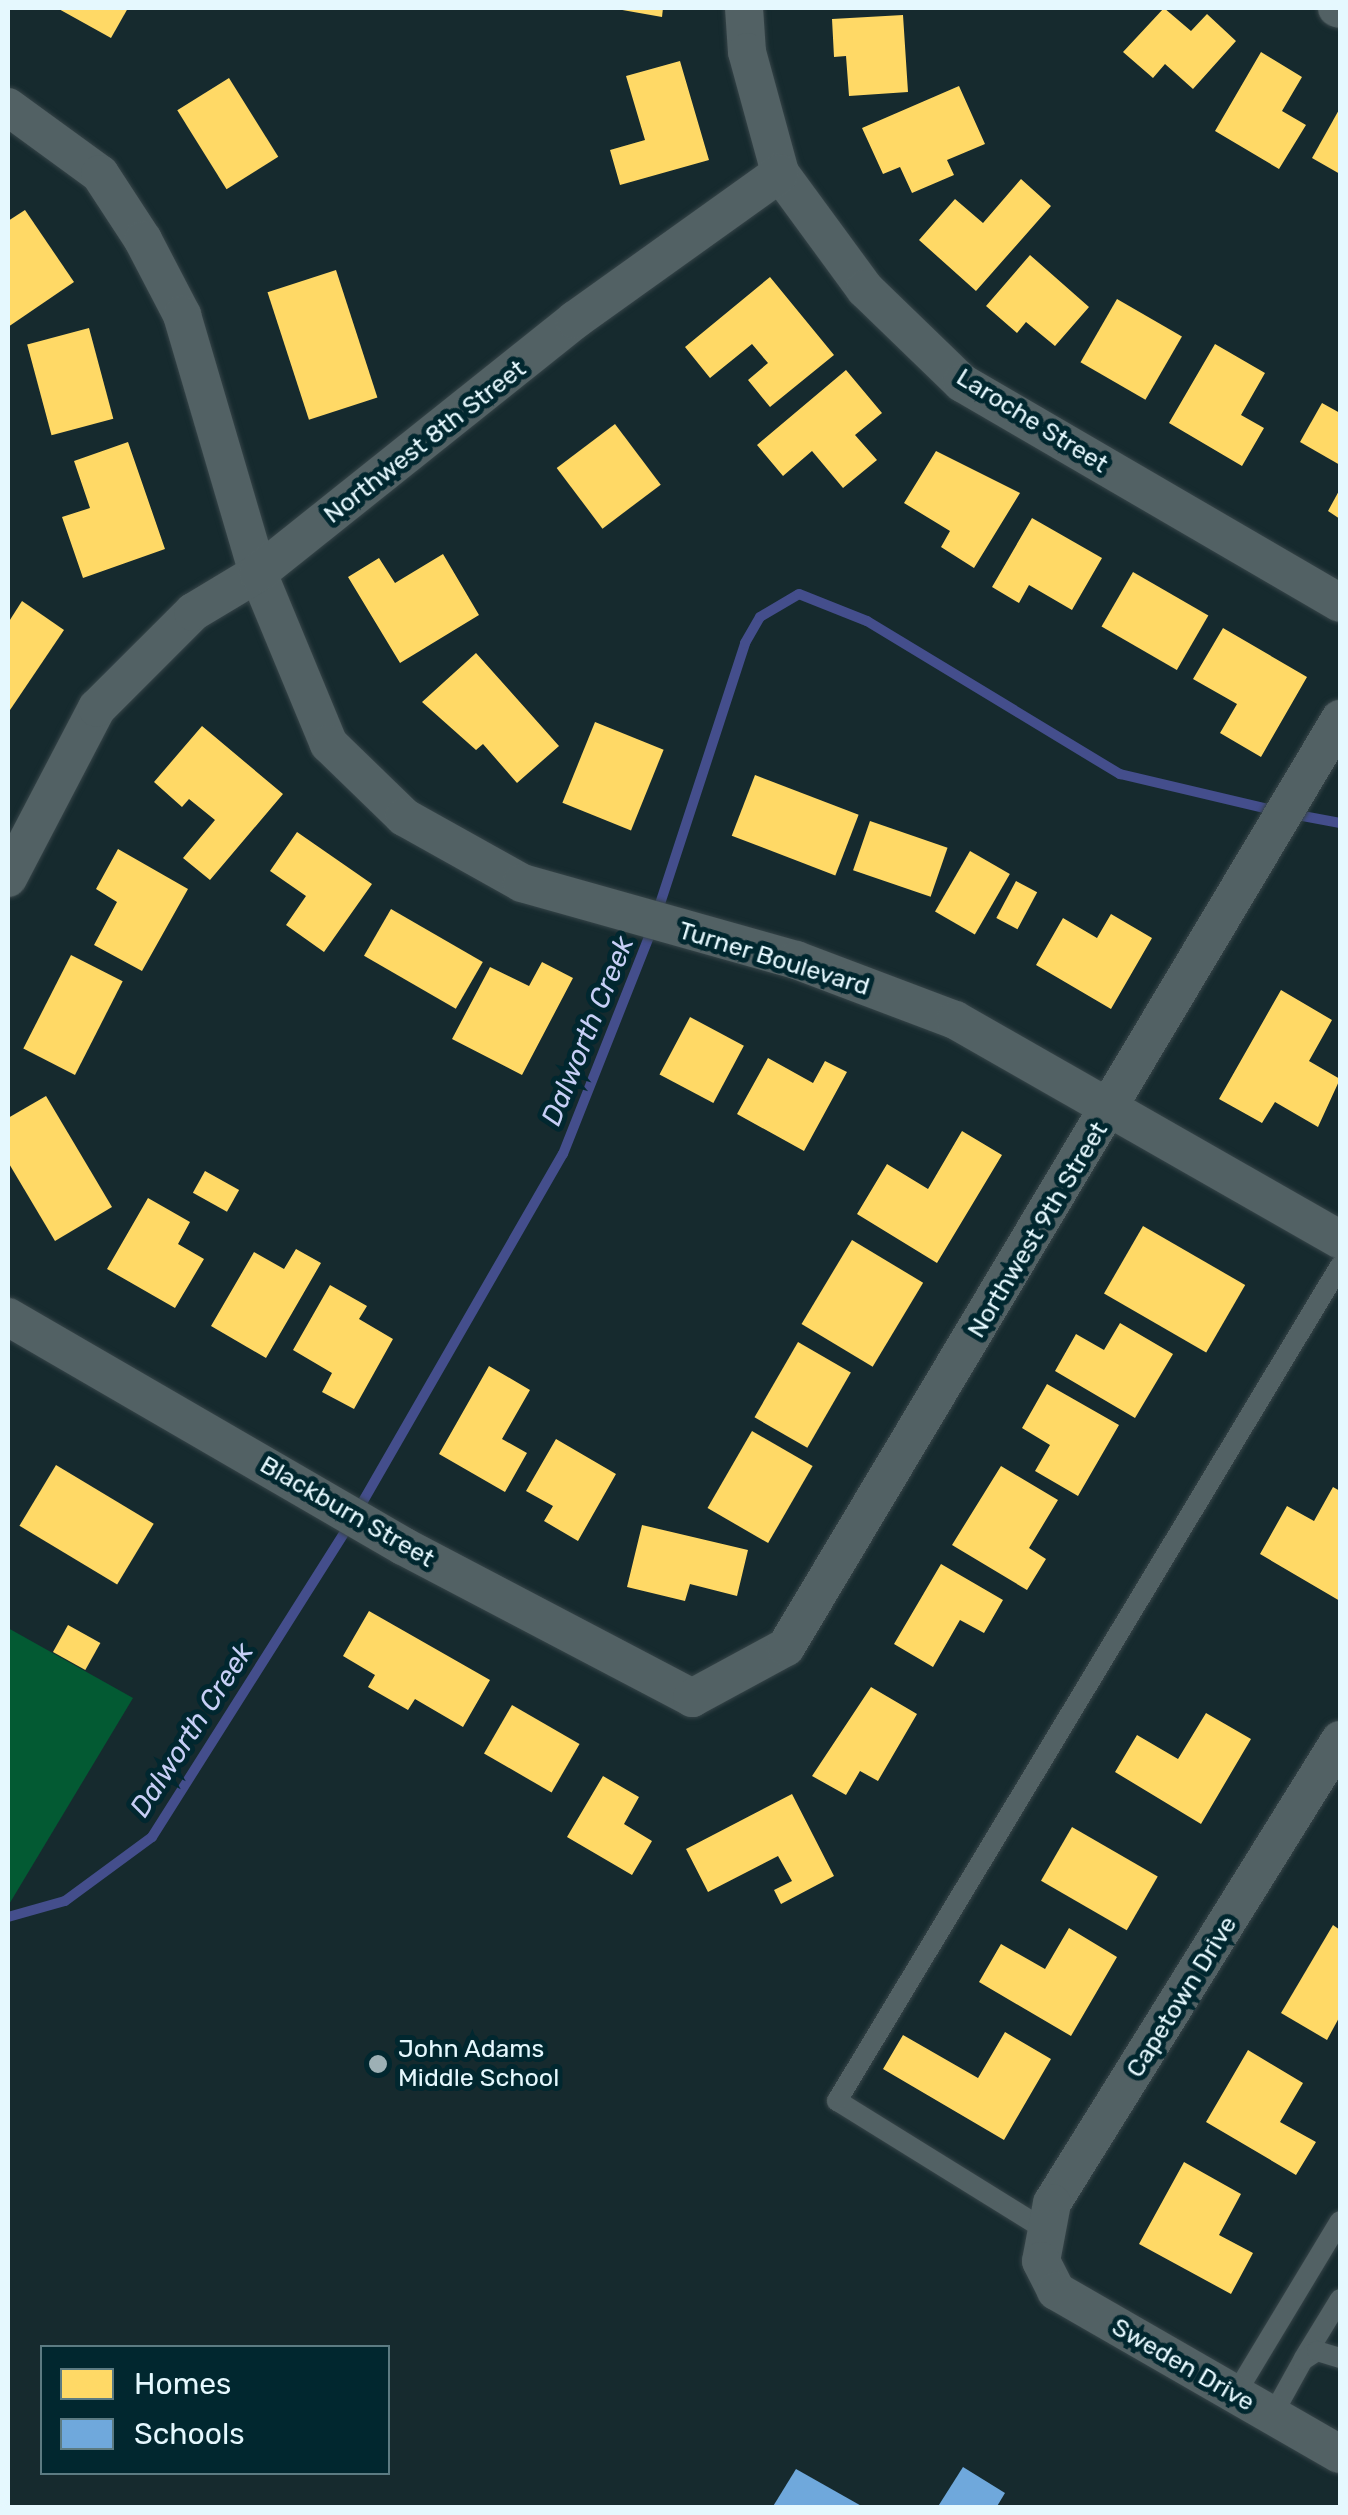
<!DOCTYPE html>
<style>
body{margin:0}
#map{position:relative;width:1348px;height:2515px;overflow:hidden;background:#162a2e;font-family:Rubik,sans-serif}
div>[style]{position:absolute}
.forest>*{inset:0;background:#035a33}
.homes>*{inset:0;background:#ffd966;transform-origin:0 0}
.schools>*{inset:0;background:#6fa8dc}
.stream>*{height:10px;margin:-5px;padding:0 5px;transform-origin:5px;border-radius:5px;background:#444e8c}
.roads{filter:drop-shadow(0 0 2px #364448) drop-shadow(0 0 2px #364448)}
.lane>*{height:20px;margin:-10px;padding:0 10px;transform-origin:10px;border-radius:10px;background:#526164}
.street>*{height:38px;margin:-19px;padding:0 19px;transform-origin:19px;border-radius:19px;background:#526164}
.dots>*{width:28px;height:28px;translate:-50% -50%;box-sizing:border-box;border:5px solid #01272f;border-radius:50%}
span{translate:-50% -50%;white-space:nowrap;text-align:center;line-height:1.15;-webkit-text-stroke:10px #01272f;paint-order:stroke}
.street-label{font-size:25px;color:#e5f8fe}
.poi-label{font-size:25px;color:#e5f8fe}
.left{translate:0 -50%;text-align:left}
.water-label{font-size:28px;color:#c7cff6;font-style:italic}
.frame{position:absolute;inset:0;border:10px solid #e5f8fe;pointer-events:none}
.legend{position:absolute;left:40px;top:2345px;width:350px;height:130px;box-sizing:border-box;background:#01272f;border:2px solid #5c7b82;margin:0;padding:12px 18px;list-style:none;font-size:30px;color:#e5f8fe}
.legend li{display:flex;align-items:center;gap:20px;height:50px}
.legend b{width:50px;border:2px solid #5c7b82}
</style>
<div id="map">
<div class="forest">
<i style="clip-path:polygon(8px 1628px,133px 1698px,8px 1906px)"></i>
</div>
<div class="homes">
<i style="clip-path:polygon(57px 8px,128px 8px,111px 38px)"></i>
<i style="clip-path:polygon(611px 8px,663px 8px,662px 17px)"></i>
<i style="clip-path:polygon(1164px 8px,1191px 31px,1207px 14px,1236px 41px,1193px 89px,1165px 64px,1153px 78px,1123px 52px)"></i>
<i style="clip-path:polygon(903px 15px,908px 92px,849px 96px,846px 56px,834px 57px,832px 19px)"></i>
<i style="clip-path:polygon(1261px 52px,1302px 77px,1282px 111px,1306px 125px,1279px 169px,1215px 131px)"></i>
<i style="clip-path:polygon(680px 61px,709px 160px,620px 185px,610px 150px,645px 140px,626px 76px)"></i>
<i style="left:229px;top:78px;width:93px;height:61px;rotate:58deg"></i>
<i style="clip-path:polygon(959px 86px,985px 144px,947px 160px,954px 175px,912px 193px,900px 167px,883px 174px,862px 128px)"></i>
<i style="clip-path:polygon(1340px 108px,1340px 174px,1312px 158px)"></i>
<i style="clip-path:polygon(1021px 179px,1051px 206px,976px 291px,919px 240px,955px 199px,983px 223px)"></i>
<i style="clip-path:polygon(25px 210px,74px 282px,8px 327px,8px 221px)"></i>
<i style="clip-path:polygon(1030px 255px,1089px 307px,1055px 346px,1026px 322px,1017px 333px,986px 306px)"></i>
<i style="left:336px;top:270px;width:134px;height:72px;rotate:72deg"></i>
<i style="clip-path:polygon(770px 277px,834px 355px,770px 407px,748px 380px,768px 363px,752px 344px,710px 378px,685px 347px)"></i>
<i style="left:1117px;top:299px;width:75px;height:73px;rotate:30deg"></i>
<i style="left:89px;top:328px;width:94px;height:64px;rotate:75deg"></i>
<i style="clip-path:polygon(1215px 344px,1265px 373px,1241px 415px,1264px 428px,1242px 466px,1169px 423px)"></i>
<i style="clip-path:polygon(846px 370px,882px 413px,855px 435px,877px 460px,843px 488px,812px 451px,783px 476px,757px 445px)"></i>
<i style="clip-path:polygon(1322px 403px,1340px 413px,1340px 465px,1300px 442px)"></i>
<i style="left:615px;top:424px;width:76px;height:73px;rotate:53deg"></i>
<i style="clip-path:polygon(128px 442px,165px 549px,83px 578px,62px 517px,90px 508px,74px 461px)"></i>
<i style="clip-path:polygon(936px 451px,1020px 493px,974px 568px,941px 547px,950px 531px,904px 503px)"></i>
<i style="clip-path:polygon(1340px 489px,1340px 519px,1328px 511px)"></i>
<i style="clip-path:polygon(1032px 518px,1102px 558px,1072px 610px,1029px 585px,1019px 603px,992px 587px)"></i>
<i style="clip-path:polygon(443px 554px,479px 615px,400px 663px,348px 577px,379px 558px,395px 583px)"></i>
<i style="left:1133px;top:572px;width:87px;height:63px;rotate:30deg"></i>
<i style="clip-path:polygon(22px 601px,64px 630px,8px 713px,8px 623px)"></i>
<i style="clip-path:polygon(1223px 628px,1307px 677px,1261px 757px,1220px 733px,1237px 704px,1193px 679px)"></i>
<i style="clip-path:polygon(476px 653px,559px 746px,517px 783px,483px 744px,476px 750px,422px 702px)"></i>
<i style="left:595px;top:722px;width:74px;height:87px;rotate:22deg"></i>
<i style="clip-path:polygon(202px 726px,283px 794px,210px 880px,183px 858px,215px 820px,189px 799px,182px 807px,154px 782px)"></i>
<i style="left:755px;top:775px;width:111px;height:65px;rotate:21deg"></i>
<i style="left:870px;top:821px;width:82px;height:52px;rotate:19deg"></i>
<i style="clip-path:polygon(297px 832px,372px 884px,324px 952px,286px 925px,306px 896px,270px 871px)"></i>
<i style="clip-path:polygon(118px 849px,188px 889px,142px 971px,94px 945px,117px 902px,96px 889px)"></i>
<i style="left:970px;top:851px;width:46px;height:70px;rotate:30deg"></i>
<i style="left:1016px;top:881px;width:24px;height:42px;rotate:28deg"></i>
<i style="left:391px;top:909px;width:106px;height:54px;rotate:30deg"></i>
<i style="clip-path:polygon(1111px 914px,1152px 938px,1111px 1009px,1036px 965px,1063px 918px,1097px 938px)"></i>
<i style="left:71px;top:955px;width:58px;height:105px;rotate:27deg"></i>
<i style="clip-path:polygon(542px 962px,573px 978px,522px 1075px,452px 1039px,490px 967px,529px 986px)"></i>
<i style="clip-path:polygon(1281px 990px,1332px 1020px,1309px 1061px,1340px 1079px,1318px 1127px,1275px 1102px,1262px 1123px,1219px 1099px)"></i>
<i style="left:690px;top:1017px;width:61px;height:65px;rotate:28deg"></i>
<i style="clip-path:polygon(768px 1058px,813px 1083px,825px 1061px,847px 1072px,804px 1151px,737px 1114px)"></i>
<i style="clip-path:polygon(46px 1096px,112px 1207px,55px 1241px,8px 1162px,8px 1118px)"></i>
<i style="clip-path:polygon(962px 1131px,1002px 1155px,937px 1263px,857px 1214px,887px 1164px,928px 1189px)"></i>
<i style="left:205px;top:1171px;width:39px;height:25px;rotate:29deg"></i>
<i style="clip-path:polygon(148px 1198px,190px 1222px,178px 1244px,204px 1259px,175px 1308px,107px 1269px)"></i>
<i style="left:1143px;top:1226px;width:118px;height:78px;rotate:30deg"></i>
<i style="left:852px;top:1240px;width:83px;height:98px;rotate:31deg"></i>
<i style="clip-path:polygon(296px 1249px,321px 1263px,266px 1358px,211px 1326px,254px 1252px,284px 1269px)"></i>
<i style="clip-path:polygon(330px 1285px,367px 1306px,359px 1319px,393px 1339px,354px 1409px,322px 1392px,332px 1373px,293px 1350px)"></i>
<i style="clip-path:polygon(1120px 1323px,1173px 1354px,1135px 1418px,1055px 1371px,1076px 1334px,1104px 1350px)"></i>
<i style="left:798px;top:1342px;width:61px;height:87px;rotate:30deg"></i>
<i style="clip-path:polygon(489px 1366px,530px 1390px,502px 1439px,527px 1453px,505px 1492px,439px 1454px)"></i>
<i style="clip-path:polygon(1047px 1384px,1119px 1425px,1078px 1496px,1035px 1471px,1050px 1445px,1022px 1428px)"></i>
<i style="left:752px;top:1431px;width:70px;height:89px;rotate:30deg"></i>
<i style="clip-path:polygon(556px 1439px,616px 1474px,578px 1541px,544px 1521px,553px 1506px,526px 1491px)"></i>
<i style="left:56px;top:1465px;width:114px;height:71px;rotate:31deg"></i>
<i style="clip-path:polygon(1001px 1466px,1058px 1500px,1029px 1548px,1046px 1559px,1027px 1590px,952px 1545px)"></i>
<i style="clip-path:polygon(1333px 1487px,1340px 1491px,1340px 1601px,1260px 1554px,1287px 1506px,1314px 1521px)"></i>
<i style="clip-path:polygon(642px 1525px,748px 1550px,737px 1596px,690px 1584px,685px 1601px,627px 1587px)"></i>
<i style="clip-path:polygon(941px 1564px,1003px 1600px,984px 1633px,960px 1620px,933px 1667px,894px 1644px)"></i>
<i style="clip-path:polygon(369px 1611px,490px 1680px,463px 1727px,415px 1699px,408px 1710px,368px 1687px,375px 1675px,343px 1656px)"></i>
<i style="left:68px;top:1625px;width:37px;height:31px;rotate:29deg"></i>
<i style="clip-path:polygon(871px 1687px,917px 1714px,878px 1781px,860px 1771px,846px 1795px,812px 1776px)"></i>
<i style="left:512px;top:1705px;width:78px;height:56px;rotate:30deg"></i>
<i style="clip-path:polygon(1206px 1713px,1251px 1739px,1201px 1824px,1115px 1772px,1137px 1735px,1178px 1759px)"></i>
<i style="clip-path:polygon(603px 1776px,639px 1797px,624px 1824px,652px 1841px,632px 1875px,567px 1837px)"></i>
<i style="clip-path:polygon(792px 1794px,834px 1876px,781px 1904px,774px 1890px,792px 1881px,778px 1856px,708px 1892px,686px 1849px)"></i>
<i style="left:1072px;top:1827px;width:99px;height:62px;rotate:30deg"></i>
<i style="clip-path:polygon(1333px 1925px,1340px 1930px,1340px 2016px,1327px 2040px,1281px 2013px)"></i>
<i style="clip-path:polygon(1069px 1928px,1117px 1957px,1071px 2036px,979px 1982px,1001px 1944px,1045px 1969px)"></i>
<i style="clip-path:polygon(1005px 2032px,1051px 2059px,1004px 2140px,883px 2069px,903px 2035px,978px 2078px)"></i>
<i style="clip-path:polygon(1248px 2050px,1303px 2083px,1280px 2122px,1316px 2142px,1296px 2175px,1206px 2122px)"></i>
<i style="clip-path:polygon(1184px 2162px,1241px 2194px,1219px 2235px,1253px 2253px,1231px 2294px,1139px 2244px)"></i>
</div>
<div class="schools">
<i style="clip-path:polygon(963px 2467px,1005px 2493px,996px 2508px,937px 2508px)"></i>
<i style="clip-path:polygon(796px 2469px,865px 2508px,772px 2508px)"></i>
</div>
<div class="stream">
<i style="left:1292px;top:814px;width:49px;rotate:10.6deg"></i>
<i style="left:657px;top:913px;width:284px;rotate:-71.9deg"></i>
<i style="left:745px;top:643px;width:30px;rotate:-60deg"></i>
<i style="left:760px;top:617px;width:45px;rotate:-30.5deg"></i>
<i style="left:799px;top:594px;width:73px;rotate:21.7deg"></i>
<i style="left:867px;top:621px;width:296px;rotate:31.2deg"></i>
<i style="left:1120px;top:774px;width:160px;rotate:13.3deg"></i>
<i style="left:358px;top:1510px;width:411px;rotate:-60.1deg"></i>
<i style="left:563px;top:1154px;width:242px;rotate:-68.4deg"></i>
<i style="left:8px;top:1917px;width:59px;rotate:-15.7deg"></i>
<i style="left:65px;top:1901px;width:108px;rotate:-36.3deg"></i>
<i style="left:152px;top:1837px;width:369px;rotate:-57.7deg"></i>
</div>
<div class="roads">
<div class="lane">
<i style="left:1047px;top:2231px;width:247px;rotate:-148.2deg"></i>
<i style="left:837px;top:2101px;width:975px;rotate:-58.94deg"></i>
<i style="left:1304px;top:2358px;width:69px;rotate:-58.6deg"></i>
<i style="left:1235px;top:2395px;width:203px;rotate:-58.9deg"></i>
<i style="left:1272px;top:2416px;width:64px;rotate:-61deg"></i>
<i style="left:1303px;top:2360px;width:17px;rotate:-33deg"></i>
<i style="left:1317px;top:2351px;width:24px;rotate:17deg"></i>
</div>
<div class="street">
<i style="left:744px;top:8px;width:44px;rotate:86.1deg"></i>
<i style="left:747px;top:52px;width:125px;rotate:74.7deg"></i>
<i style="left:780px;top:173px;width:144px;rotate:53.8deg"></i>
<i style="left:865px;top:289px;width:135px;rotate:44.1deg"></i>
<i style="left:962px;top:383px;width:437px;rotate:30.2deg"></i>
<i style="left:1337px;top:8px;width:3px;rotate:18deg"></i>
<i style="left:8px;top:107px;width:114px;rotate:36.1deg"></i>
<i style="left:100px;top:174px;width:79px;rotate:56.9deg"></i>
<i style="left:143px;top:240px;width:85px;rotate:62.5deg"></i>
<i style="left:182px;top:315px;width:269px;rotate:73.6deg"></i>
<i style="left:258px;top:573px;width:185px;rotate:67.5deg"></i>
<i style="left:329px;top:744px;width:105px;rotate:44.2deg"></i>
<i style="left:404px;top:817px;width:135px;rotate:29.2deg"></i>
<i style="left:522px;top:883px;width:285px;rotate:15.7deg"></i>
<i style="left:796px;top:960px;width:170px;rotate:20.7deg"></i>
<i style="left:955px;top:1020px;width:443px;rotate:29.7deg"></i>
<i style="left:8px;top:878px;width:192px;rotate:-62.4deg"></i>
<i style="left:97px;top:708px;width:136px;rotate:-45deg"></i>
<i style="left:193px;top:612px;width:76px;rotate:-31deg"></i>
<i style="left:258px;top:573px;width:406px;rotate:-38.6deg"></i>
<i style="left:575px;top:320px;width:252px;rotate:-35.6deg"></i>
<i style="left:8px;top:1317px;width:457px;rotate:30.1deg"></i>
<i style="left:403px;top:1546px;width:327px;rotate:27.7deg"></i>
<i style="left:692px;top:1698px;width:107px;rotate:-28.5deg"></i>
<i style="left:786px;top:1647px;width:1081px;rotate:-59.16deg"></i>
<i style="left:1340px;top:1740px;width:545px;rotate:121.88deg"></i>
<i style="left:1052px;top:2203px;width:59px;rotate:100.7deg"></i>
<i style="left:1041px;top:2261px;width:34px;rotate:63deg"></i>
<i style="left:1056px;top:2291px;width:327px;rotate:29.9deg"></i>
</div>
</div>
<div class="dots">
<i style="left:378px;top:2064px;background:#9db0b5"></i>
</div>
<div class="street-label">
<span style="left:1032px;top:421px;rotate:32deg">Laroche Street</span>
<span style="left:425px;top:442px;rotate:-38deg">Northwest 8th Street</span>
<span style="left:774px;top:959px;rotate:17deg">Turner Boulevard</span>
<span style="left:1038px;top:1230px;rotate:-59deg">Northwest 9th Street</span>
<span style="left:347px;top:1512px;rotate:30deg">Blackburn Street</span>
<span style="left:1182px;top:1997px;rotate:-58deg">Capetown Drive</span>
<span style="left:1183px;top:2365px;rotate:30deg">Sweden Drive</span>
</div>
<div class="poi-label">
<span class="left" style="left:398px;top:2064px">John Adams<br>Middle School</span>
</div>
<div class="water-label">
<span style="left:588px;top:1031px;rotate:-68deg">Dalworth Creek</span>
<span style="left:192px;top:1730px;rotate:-57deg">Dalworth Creek</span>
</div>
<div class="frame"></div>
<ul class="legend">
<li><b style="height:28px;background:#ffd966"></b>Homes</li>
<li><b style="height:28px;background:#6fa8dc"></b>Schools</li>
</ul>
</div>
